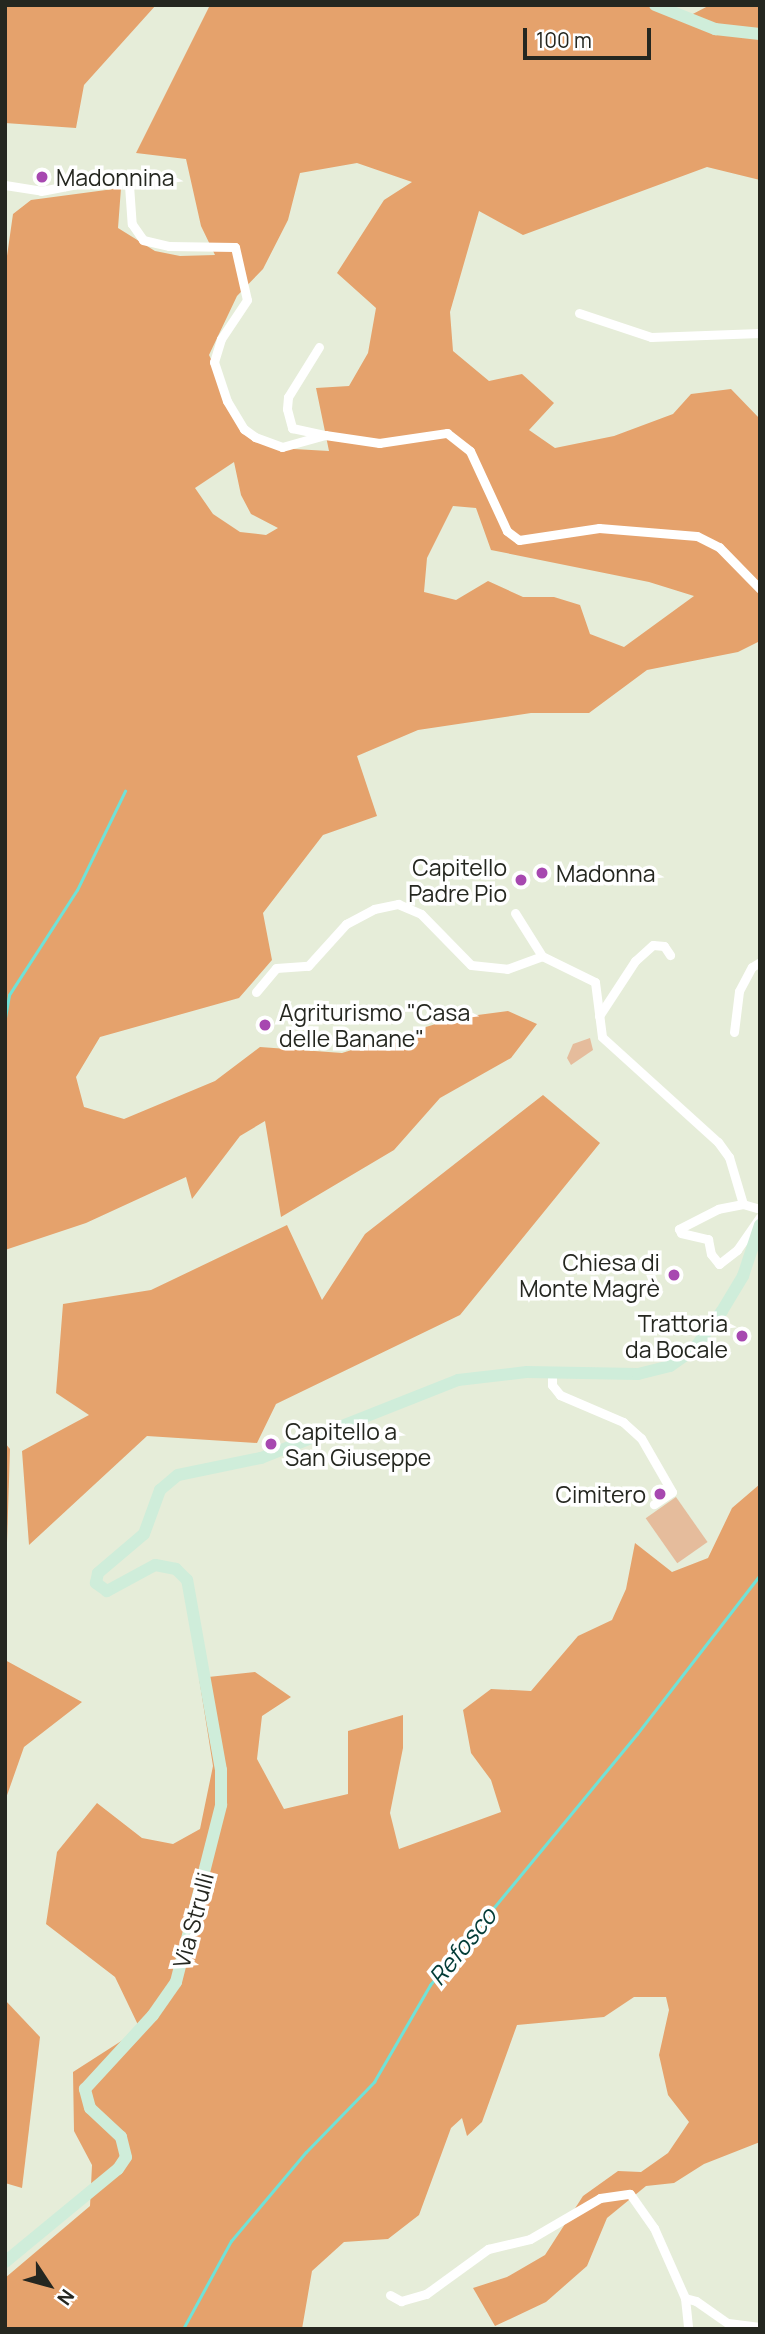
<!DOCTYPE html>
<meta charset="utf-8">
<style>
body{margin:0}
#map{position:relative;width:765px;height:2334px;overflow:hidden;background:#e6edd9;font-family:Manrope,sans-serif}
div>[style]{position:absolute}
.green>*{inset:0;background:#e5bc9c;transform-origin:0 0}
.forest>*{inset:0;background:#e5a26c}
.stream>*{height:2.5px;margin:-1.25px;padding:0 1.25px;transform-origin:1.25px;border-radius:1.25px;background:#70e2d7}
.street>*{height:9px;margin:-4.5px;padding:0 4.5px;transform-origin:4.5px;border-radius:4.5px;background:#fff}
.secondary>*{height:12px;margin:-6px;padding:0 6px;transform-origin:6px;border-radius:6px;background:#cfedda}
.dots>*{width:19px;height:19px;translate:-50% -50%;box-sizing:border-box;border:4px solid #fff;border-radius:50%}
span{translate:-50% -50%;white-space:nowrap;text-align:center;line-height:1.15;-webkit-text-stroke:7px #fff;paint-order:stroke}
.poi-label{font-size:23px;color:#252720}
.left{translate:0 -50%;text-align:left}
.right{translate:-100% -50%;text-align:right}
.street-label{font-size:23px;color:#252720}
.water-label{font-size:24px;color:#033c37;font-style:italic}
.frame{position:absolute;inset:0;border:7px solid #252720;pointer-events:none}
.north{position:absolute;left:14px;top:2250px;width:70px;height:70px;-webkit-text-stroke:5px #fff;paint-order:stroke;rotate:126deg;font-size:19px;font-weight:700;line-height:28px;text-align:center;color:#252720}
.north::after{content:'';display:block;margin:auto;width:24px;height:32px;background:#252720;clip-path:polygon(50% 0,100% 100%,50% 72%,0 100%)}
.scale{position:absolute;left:523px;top:28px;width:128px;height:32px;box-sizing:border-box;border:4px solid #252720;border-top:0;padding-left:9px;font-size:21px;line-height:24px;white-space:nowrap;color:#252720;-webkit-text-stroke:5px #fff;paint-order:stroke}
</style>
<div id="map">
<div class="green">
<i style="clip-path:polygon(590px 1038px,593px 1050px,571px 1065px,567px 1058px,573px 1044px)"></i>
<i style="left:676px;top:1497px;width:55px;height:37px;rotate:55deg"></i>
</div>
<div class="forest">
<i style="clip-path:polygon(5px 5px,156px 5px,84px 85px,76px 128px,5px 123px)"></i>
<i style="clip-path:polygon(evenodd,210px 5px,662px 5px,689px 16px,710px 5px,760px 5px,760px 180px,707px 167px,523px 235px,479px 211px,450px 312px,453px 351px,489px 381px,522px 374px,554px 403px,529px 430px,555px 448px,614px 436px,673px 414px,691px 394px,731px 389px,760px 419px,760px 641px,738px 652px,647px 670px,589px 713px,531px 713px,418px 730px,357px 756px,377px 816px,323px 835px,263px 913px,272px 960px,239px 998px,100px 1037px,76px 1077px,84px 1107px,124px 1119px,215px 1081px,260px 1047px,342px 1053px,455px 1018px,508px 1011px,537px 1024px,511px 1058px,440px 1098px,394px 1150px,281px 1217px,265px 1121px,240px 1136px,192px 1199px,186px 1177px,86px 1223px,5px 1250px,5px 270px,13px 214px,31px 200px,121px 188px,118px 228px,155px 251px,180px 256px,215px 255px,201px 226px,186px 159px,136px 153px,210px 5px,357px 163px,412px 182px,384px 200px,337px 273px,376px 308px,368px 353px,349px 386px,316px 388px,329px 451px,276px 448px,248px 437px,209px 355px,237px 296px,263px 269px,288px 220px,300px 173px,357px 163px,210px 5px,234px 462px,241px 495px,251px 514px,278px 528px,266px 535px,240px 532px,213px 514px,195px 488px,234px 462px,210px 5px,453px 506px,476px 508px,491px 550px,649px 582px,694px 596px,624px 647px,590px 634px,580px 605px,554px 597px,523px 597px,488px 581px,456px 600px,424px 592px,427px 558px,453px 506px)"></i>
<i style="clip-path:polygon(543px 1095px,600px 1143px,460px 1315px,276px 1404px,257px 1443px,147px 1436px,29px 1545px,22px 1451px,89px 1415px,56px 1393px,63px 1304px,151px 1290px,287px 1225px,322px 1300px,365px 1234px)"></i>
<i style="clip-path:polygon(5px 1443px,10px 1449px,5px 1605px)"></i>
<i style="clip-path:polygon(760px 1484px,760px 2142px,704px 2164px,674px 2183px,646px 2186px,607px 2218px,587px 2266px,546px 2302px,495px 2326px,473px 2288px,507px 2277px,545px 2255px,583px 2196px,618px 2171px,641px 2172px,668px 2153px,689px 2122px,668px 2095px,659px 2055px,669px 2010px,666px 1997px,634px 1997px,604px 2017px,517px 2025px,482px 2122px,467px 2136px,462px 2118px,451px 2128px,419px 2215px,388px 2239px,344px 2242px,312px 2271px,302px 2329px,5px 2329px,5px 2278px,90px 2206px,92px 2165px,74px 2131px,73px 2072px,140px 2029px,115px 1977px,46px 1924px,57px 1852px,97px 1803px,142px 1838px,173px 1844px,200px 1829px,213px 1766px,199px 1678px,255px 1672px,291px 1697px,262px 1716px,257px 1759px,284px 1809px,348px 1794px,348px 1731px,403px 1715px,403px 1748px,390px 1813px,399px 1849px,501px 1812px,491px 1780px,471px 1753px,463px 1710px,491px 1689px,531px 1691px,578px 1636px,612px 1620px,626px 1589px,635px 1543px,672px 1572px,708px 1558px,732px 1508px)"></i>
<i style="clip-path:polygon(5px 1660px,82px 1702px,24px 1747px,5px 1801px)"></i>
<i style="clip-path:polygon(5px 2000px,40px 2037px,22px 2188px,5px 2183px)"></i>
</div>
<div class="stream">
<i style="left:5px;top:1018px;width:23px;rotate:-80deg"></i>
<i style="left:9px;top:995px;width:125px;rotate:-57.1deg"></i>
<i style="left:77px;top:890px;width:110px;rotate:-64.1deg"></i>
<i style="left:183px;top:2329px;width:100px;rotate:-61.4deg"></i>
<i style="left:231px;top:2241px;width:116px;rotate:-49.9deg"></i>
<i style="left:306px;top:2152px;width:98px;rotate:-45.8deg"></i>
<i style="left:374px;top:2082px;width:112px;rotate:-60deg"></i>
<i style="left:430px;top:1985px;width:325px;rotate:-50.5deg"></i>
<i style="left:637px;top:1734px;width:201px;rotate:-52.3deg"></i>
</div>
<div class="street">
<i style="left:5px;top:185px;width:36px;rotate:9deg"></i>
<i style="left:41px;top:191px;width:79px;rotate:-10.9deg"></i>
<i style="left:119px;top:176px;width:13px;rotate:42deg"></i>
<i style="left:129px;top:185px;width:39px;rotate:86deg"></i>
<i style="left:132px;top:224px;width:19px;rotate:55deg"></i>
<i style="left:143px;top:240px;width:27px;rotate:13deg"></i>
<i style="left:169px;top:246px;width:66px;rotate:0.9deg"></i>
<i style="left:235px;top:247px;width:54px;rotate:77.2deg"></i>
<i style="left:247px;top:300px;width:47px;rotate:123.7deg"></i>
<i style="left:221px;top:339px;width:24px;rotate:107deg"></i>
<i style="left:214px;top:362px;width:41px;rotate:71.6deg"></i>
<i style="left:227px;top:401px;width:33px;rotate:59deg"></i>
<i style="left:244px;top:429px;width:14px;rotate:36deg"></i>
<i style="left:255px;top:437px;width:29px;rotate:20deg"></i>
<i style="left:282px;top:447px;width:45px;rotate:-15.6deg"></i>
<i style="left:325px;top:435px;width:55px;rotate:8.4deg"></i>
<i style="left:379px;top:443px;width:69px;rotate:-8.4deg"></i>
<i style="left:447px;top:433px;width:29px;rotate:38deg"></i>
<i style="left:470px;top:451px;width:88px;rotate:65.2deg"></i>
<i style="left:507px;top:531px;width:15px;rotate:37deg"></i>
<i style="left:519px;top:540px;width:81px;rotate:-8.5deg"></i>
<i style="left:599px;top:528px;width:98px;rotate:4.7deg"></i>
<i style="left:697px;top:536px;width:25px;rotate:27deg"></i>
<i style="left:719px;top:547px;width:59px;rotate:45.7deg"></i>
<i style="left:579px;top:313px;width:76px;rotate:18.4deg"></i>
<i style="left:651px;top:337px;width:109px;rotate:-2.1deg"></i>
<i style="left:319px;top:347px;width:59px;rotate:121.8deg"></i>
<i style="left:288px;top:397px;width:12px;rotate:95deg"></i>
<i style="left:287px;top:409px;width:20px;rotate:75deg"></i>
<i style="left:292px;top:428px;width:34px;rotate:12deg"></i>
<i style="left:515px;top:913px;width:51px;rotate:57.9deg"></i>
<i style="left:256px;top:992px;width:31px;rotate:-50deg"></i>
<i style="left:276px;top:968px;width:32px;rotate:-4deg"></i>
<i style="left:308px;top:966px;width:57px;rotate:-47.9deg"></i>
<i style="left:346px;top:924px;width:32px;rotate:-28deg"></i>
<i style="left:374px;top:909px;width:25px;rotate:-12deg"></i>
<i style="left:398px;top:904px;width:25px;rotate:23deg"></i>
<i style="left:421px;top:914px;width:71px;rotate:45.6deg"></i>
<i style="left:471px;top:965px;width:36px;rotate:6deg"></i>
<i style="left:507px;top:969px;width:37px;rotate:-20deg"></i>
<i style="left:542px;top:956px;width:59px;rotate:26.1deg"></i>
<i style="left:595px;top:982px;width:55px;rotate:82.7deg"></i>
<i style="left:602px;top:1037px;width:156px;rotate:42.2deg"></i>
<i style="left:718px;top:1142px;width:19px;rotate:54deg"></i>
<i style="left:729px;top:1157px;width:49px;rotate:73.4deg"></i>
<i style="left:599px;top:1016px;width:66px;rotate:-56.8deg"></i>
<i style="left:635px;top:961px;width:24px;rotate:-42deg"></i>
<i style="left:653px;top:945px;width:11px;rotate:5deg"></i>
<i style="left:664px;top:946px;width:11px;rotate:56deg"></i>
<i style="left:734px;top:1032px;width:41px;rotate:-83deg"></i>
<i style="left:739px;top:991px;width:27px;rotate:-62deg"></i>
<i style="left:752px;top:967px;width:9px;rotate:-32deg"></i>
<i style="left:760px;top:1209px;width:18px;rotate:-164deg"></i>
<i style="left:743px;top:1204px;width:25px;rotate:169deg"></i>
<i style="left:718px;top:1209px;width:44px;rotate:152.9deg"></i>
<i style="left:679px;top:1229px;width:4px;rotate:63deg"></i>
<i style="left:681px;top:1233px;width:28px;rotate:13deg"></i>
<i style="left:708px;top:1239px;width:15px;rotate:79deg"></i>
<i style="left:711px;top:1254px;width:13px;rotate:51deg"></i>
<i style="left:719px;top:1264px;width:23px;rotate:-38deg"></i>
<i style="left:737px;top:1250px;width:40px;rotate:-55.1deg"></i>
<i style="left:552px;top:1373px;width:12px;rotate:90deg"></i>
<i style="left:552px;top:1385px;width:13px;rotate:51deg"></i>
<i style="left:560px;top:1395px;width:69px;rotate:23.2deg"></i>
<i style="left:623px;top:1422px;width:24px;rotate:42deg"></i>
<i style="left:641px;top:1438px;width:62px;rotate:60.1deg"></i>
<i style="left:672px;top:1492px;width:22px;rotate:146deg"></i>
<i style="left:390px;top:2295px;width:13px;rotate:29deg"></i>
<i style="left:401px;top:2301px;width:26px;rotate:-16deg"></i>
<i style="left:426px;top:2294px;width:77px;rotate:-36deg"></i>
<i style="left:488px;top:2249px;width:43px;rotate:-13.4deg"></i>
<i style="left:530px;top:2239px;width:81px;rotate:-30.4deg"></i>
<i style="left:600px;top:2198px;width:30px;rotate:-8deg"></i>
<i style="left:630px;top:2194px;width:42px;rotate:54.8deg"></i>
<i style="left:654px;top:2228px;width:77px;rotate:66.1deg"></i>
<i style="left:685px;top:2298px;width:11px;rotate:15deg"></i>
<i style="left:696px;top:2301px;width:39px;rotate:35deg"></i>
<i style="left:728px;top:2323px;width:32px;rotate:7deg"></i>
<i style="left:685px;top:2298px;width:31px;rotate:84deg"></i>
</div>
<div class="secondary">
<i style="left:655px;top:5px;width:65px;rotate:21.8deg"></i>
<i style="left:715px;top:29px;width:45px;rotate:6.3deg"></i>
<i style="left:5px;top:2262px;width:146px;rotate:-39.5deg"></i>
<i style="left:118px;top:2169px;width:14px;rotate:-56deg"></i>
<i style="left:126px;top:2157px;width:21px;rotate:-104deg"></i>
<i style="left:121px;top:2137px;width:42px;rotate:-136.9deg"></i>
<i style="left:90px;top:2108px;width:20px;rotate:-105deg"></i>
<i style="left:85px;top:2089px;width:100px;rotate:-47.4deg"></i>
<i style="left:153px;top:2015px;width:40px;rotate:-55.1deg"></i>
<i style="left:176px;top:1982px;width:183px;rotate:-75.7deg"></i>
<i style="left:221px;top:1805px;width:35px;rotate:-90deg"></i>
<i style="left:221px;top:1770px;width:193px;rotate:-100.1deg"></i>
<i style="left:187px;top:1580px;width:16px;rotate:-135deg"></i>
<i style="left:176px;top:1569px;width:21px;rotate:-169deg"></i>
<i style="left:155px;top:1565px;width:55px;rotate:151.6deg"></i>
<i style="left:107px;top:1591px;width:14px;rotate:-144deg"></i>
<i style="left:96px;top:1583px;width:10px;rotate:-79deg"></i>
<i style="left:98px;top:1573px;width:60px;rotate:-40.3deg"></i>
<i style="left:144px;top:1534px;width:47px;rotate:-70deg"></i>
<i style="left:160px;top:1490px;width:23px;rotate:-40deg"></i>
<i style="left:178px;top:1475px;width:85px;rotate:-11.6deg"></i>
<i style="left:261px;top:1458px;width:212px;rotate:-21.6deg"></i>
<i style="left:458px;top:1380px;width:69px;rotate:-6.6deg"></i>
<i style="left:527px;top:1372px;width:111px;rotate:1deg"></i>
<i style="left:638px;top:1374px;width:33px;rotate:-14deg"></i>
<i style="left:670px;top:1366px;width:29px;rotate:-35deg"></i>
<i style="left:694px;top:1349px;width:47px;rotate:-53.6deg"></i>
<i style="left:722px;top:1311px;width:41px;rotate:-59deg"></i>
<i style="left:743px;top:1276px;width:54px;rotate:-71.6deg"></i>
</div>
<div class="dots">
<i style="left:42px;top:177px;background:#a748b0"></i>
<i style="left:542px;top:873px;background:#a748b0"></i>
<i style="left:521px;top:880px;background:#a748b0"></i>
<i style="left:265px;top:1025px;background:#a748b0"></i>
<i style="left:674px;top:1275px;background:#a748b0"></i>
<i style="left:742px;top:1336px;background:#a748b0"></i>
<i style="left:271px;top:1444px;background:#a748b0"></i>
<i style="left:660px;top:1494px;background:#a748b0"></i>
</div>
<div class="poi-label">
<span class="left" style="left:56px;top:177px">Madonnina</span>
<span class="right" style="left:507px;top:880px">Capitello<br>Padre Pio</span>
<span class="left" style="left:556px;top:873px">Madonna</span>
<span class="left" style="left:279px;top:1025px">Agriturismo "Casa<br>delle Banane"</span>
<span class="right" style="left:660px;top:1275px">Chiesa di<br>Monte Magrè</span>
<span class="right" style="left:728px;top:1336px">Trattoria<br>da Bocale</span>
<span class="left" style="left:285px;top:1444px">Capitello a<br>San Giuseppe</span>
<span class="right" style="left:646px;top:1494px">Cimitero</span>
</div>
<div class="street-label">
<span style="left:193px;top:1920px;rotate:-75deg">Via Strulli</span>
</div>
<div class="water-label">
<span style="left:462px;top:1946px;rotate:-51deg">Refosco</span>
</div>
<div class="frame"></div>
<div class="north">N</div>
<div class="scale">100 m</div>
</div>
